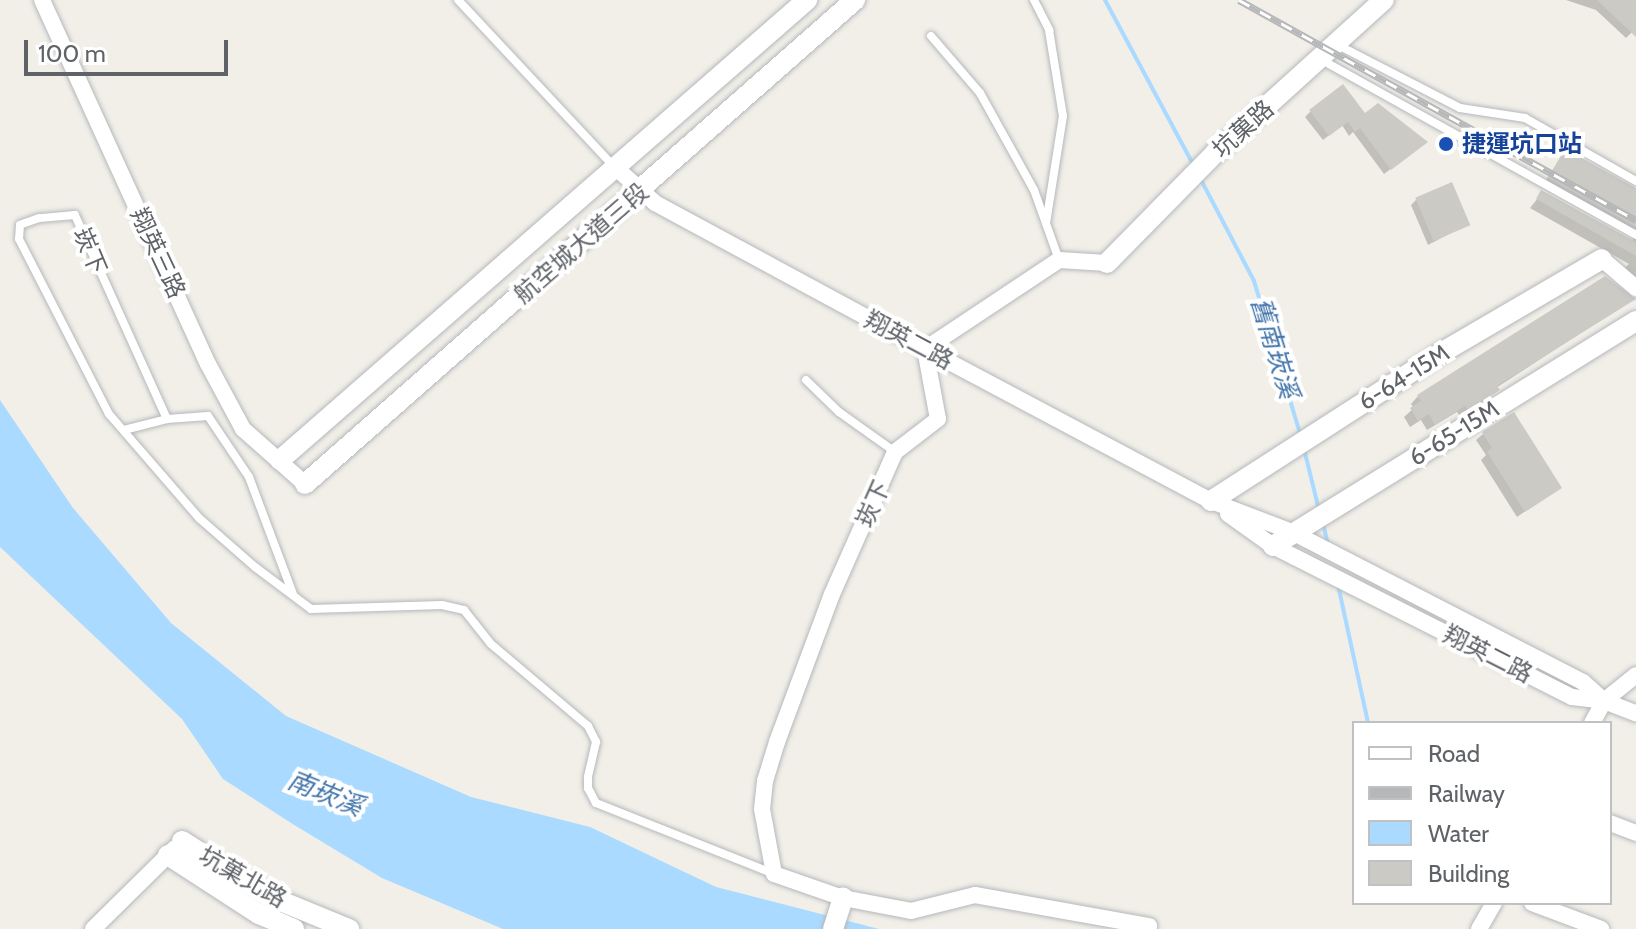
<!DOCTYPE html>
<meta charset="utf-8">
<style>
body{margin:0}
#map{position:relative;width:1636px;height:929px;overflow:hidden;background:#f1efe8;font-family:Cabin,"Noto Sans TC",sans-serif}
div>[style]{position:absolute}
.water>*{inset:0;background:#aadaff}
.shadow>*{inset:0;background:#0003}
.stream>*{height:4px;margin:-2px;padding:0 2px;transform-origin:2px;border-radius:2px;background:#aadaff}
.building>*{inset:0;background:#cccac5;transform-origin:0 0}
.roads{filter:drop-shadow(0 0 2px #b5b8bc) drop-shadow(0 0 2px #b5b8bc)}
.service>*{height:8px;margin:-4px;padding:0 4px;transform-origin:4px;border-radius:4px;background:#fff}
.minor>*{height:16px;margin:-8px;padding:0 8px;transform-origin:8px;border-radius:8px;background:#fff}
.tertiary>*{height:20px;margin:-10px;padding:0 10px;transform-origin:10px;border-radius:10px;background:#fff}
.rail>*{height:7px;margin-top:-3.5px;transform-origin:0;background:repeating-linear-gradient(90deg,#fff 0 12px,#b6b7b8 0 24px);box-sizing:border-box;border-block:2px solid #b6b7b8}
.dots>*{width:22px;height:22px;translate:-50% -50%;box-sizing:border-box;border:4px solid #fff;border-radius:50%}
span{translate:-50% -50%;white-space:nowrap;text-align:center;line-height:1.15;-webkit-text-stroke:8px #fff;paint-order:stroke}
.street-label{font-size:24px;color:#5f6368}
.transit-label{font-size:24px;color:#164399;font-weight:700}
.left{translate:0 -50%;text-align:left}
.water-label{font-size:26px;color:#4174aa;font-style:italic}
.legend{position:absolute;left:1352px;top:721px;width:260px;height:184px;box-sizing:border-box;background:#fff;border:2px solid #bfc1c3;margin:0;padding:10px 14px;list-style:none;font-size:24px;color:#5f6368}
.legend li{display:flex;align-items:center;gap:16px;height:40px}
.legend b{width:40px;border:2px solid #bfc1c3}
.scale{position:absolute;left:24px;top:40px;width:204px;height:36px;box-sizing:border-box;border:4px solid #5f6368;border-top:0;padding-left:10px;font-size:24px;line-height:28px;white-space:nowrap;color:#5f6368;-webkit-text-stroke:6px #fff;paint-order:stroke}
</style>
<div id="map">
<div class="water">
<i style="clip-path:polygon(0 400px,73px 508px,171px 623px,286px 716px,471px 797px,590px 827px,716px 887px,879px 929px,503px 929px,382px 878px,291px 823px,223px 779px,182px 719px,0 547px)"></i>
</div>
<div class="shadow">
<i style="clip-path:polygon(1566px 0,1636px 0,1636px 28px,1626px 38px,1596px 10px)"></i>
<i style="clip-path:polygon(1311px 111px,1364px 116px,1420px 147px,1384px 174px,1353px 132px,1349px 136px,1342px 125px,1323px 140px,1305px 117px)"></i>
<i style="clip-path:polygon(1565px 151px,1636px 189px,1636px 287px,1619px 273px,1629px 264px,1530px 208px,1542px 193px,1634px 244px,1632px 236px,1542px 186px)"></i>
<i style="clip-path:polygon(1416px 200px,1468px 224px,1428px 245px,1411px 205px)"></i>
<i style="clip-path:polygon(1605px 279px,1633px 299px,1496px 388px,1490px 397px,1460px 416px,1457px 412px,1427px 430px,1421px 420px,1410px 427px,1404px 417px,1414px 408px,1411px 404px,1418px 396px)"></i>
<i style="clip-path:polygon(1483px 434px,1559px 488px,1517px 517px,1481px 460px,1486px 455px,1476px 440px)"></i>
</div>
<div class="stream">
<i style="left:1105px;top:0;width:188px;rotate:61.8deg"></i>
<i style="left:1200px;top:178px;width:116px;rotate:62.3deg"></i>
<i style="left:1254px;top:281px;width:163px;rotate:73.2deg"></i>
<i style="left:1304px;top:449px;width:63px;rotate:76.2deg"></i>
<i style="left:1323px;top:523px;width:23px;rotate:77deg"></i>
<i style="left:1338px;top:585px;width:141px;rotate:77.7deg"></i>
</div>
<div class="building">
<i style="clip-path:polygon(1597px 0,1636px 0,1636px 37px)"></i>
<i style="clip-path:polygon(1343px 84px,1365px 113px,1378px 103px,1428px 142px,1391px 170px,1360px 128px,1355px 132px,1348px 122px,1329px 136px,1309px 110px)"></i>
<i style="clip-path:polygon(1565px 149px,1636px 188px,1636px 227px,1548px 178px)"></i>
<i style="left:1452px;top:182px;width:47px;height:40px;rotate:67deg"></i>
<i style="clip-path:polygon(1541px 190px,1636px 242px,1636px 256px,1536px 199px)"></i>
<i style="clip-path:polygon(1605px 276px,1636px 299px,1497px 386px,1500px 390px,1468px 410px,1465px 406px,1435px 425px,1429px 414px,1418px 421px,1410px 408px,1421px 401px,1417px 395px)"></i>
<i style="clip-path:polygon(1514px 412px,1562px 488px,1525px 512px,1487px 452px,1492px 448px,1482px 432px)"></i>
</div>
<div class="roads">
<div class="service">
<i style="left:458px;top:0;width:230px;rotate:46.9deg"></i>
<i style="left:1034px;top:0;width:34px;rotate:63deg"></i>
<i style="left:1049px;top:30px;width:87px;rotate:80.8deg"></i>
<i style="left:1063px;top:116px;width:108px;rotate:99deg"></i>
<i style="left:931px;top:36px;width:75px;rotate:49.3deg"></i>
<i style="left:980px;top:93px;width:111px;rotate:60.9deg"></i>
<i style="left:1034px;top:190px;width:74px;rotate:70.3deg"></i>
<i style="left:1338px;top:45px;width:137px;rotate:27.3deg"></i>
<i style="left:1460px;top:108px;width:66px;rotate:8.7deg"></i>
<i style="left:1525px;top:118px;width:128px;rotate:29.6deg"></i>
<i style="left:1320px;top:59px;width:362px;rotate:29.1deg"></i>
<i style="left:806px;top:380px;width:46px;rotate:44.1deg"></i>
<i style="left:839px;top:412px;width:69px;rotate:35.5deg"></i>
<i style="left:167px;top:419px;width:224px;rotate:-114.3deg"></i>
<i style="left:75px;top:215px;width:36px;rotate:175deg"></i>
<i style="left:39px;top:218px;width:20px;rotate:160deg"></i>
<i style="left:20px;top:225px;width:14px;rotate:94deg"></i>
<i style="left:19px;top:239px;width:197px;rotate:62.8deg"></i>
<i style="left:109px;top:414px;width:138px;rotate:49.1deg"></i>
<i style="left:199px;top:518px;width:74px;rotate:41.2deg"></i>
<i style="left:255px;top:567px;width:70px;rotate:36.9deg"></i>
<i style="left:311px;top:609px;width:131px;rotate:-1.7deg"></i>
<i style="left:442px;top:605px;width:23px;rotate:13deg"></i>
<i style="left:464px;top:610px;width:43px;rotate:51.5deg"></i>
<i style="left:491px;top:644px;width:127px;rotate:40.2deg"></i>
<i style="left:588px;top:726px;width:18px;rotate:63deg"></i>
<i style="left:596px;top:742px;width:36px;rotate:103deg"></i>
<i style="left:588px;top:777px;width:11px;rotate:90deg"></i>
<i style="left:588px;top:788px;width:17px;rotate:62deg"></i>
<i style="left:596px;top:803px;width:192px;rotate:21.7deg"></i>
<i style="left:124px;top:430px;width:44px;rotate:-14.3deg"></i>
<i style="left:167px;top:419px;width:41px;rotate:-4.2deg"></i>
<i style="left:208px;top:416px;width:73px;rotate:56.1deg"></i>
<i style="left:249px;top:477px;width:125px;rotate:69.4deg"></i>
</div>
<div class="minor">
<i style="left:42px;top:0;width:400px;rotate:65.5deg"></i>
<i style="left:208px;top:364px;width:74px;rotate:61.7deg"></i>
<i style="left:243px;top:429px;width:83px;rotate:41.6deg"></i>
<i style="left:616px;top:168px;width:52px;rotate:41.9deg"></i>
<i style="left:655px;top:203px;width:307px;rotate:28.4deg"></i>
<i style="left:925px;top:349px;width:324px;rotate:28deg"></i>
<i style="left:1211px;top:501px;width:87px;rotate:20.9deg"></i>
<i style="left:1292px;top:532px;width:327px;rotate:27.3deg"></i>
<i style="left:1583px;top:682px;width:28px;rotate:42deg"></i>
<i style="left:1602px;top:259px;width:45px;rotate:40.5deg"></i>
<i style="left:1107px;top:263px;width:48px;rotate:-176.4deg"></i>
<i style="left:1059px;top:260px;width:161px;rotate:146.4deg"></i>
<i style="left:925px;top:349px;width:71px;rotate:79.5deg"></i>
<i style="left:938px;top:419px;width:54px;rotate:142.5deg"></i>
<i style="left:895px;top:452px;width:155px;rotate:113.9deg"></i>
<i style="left:832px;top:594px;width:158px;rotate:110.4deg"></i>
<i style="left:777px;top:742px;width:41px;rotate:107.1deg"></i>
<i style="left:765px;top:781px;width:28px;rotate:96deg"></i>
<i style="left:762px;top:809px;width:66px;rotate:79.5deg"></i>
<i style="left:774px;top:874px;width:73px;rotate:19.2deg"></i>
<i style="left:843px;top:898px;width:69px;rotate:10.8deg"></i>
<i style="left:911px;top:911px;width:66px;rotate:-14deg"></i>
<i style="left:975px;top:895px;width:177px;rotate:10.1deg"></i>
<i style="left:1228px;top:514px;width:55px;rotate:35.4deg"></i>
<i style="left:1273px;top:546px;width:335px;rotate:26.8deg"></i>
<i style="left:1572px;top:697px;width:32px;rotate:7deg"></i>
<i style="left:1604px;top:701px;width:34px;rotate:21deg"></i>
<i style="left:1592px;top:723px;width:25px;rotate:-61deg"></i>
<i style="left:1604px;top:701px;width:41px;rotate:-39.1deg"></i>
<i style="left:1610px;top:823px;width:28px;rotate:21deg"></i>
<i style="left:1532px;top:903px;width:74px;rotate:20.6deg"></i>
<i style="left:93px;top:929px;width:115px;rotate:-44.6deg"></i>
<i style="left:1479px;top:929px;width:30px;rotate:-60deg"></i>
</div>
<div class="tertiary">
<i style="left:1107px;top:263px;width:154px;rotate:-45.5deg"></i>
<i style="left:1215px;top:153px;width:228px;rotate:-42.2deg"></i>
<i style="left:280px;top:460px;width:700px;rotate:-41.12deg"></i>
<i style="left:305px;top:484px;width:733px;rotate:-41.35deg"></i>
<i style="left:1211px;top:501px;width:274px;rotate:-32.8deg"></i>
<i style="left:1441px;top:353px;width:186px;rotate:-30.3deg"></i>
<i style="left:1273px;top:546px;width:427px;rotate:-31.8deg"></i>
<i style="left:182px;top:841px;width:100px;rotate:32.7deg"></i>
<i style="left:266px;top:895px;width:90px;rotate:22.3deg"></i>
<i style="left:168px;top:855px;width:108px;rotate:33deg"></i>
<i style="left:259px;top:914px;width:38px;rotate:23deg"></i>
<i style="left:833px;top:929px;width:33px;rotate:-72deg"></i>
</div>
</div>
<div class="rail">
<i style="left:1239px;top:0;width:454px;rotate:29deg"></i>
</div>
<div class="dots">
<i style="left:1446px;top:144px;background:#1a4fb4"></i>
</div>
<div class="street-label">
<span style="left:1243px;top:129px;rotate:-42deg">坑菓路</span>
<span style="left:581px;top:243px;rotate:-41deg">航空城大道三段</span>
<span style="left:90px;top:251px;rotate:67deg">崁下</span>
<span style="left:158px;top:253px;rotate:65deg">翔英三路</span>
<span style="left:909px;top:340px;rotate:28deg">翔英二路</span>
<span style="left:1404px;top:377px;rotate:-32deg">6-64-15M</span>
<span style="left:1454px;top:433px;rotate:-32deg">6-65-15M</span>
<span style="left:873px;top:504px;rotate:-66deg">崁下</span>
<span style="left:1488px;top:654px;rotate:27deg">翔英二路</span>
<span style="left:243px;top:877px;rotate:30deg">坑菓北路</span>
</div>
<div class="transit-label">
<span class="left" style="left:1462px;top:144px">捷運坑口站</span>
</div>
<div class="water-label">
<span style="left:1274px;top:348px;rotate:73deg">舊南崁溪</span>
<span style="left:325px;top:794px;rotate:22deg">南崁溪</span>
</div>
<ul class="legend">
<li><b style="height:10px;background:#fff"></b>Road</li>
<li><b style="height:10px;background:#b6b7b8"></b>Railway</li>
<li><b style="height:22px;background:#aadaff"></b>Water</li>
<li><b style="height:22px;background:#cccac5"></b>Building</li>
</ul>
<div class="scale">100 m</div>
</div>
